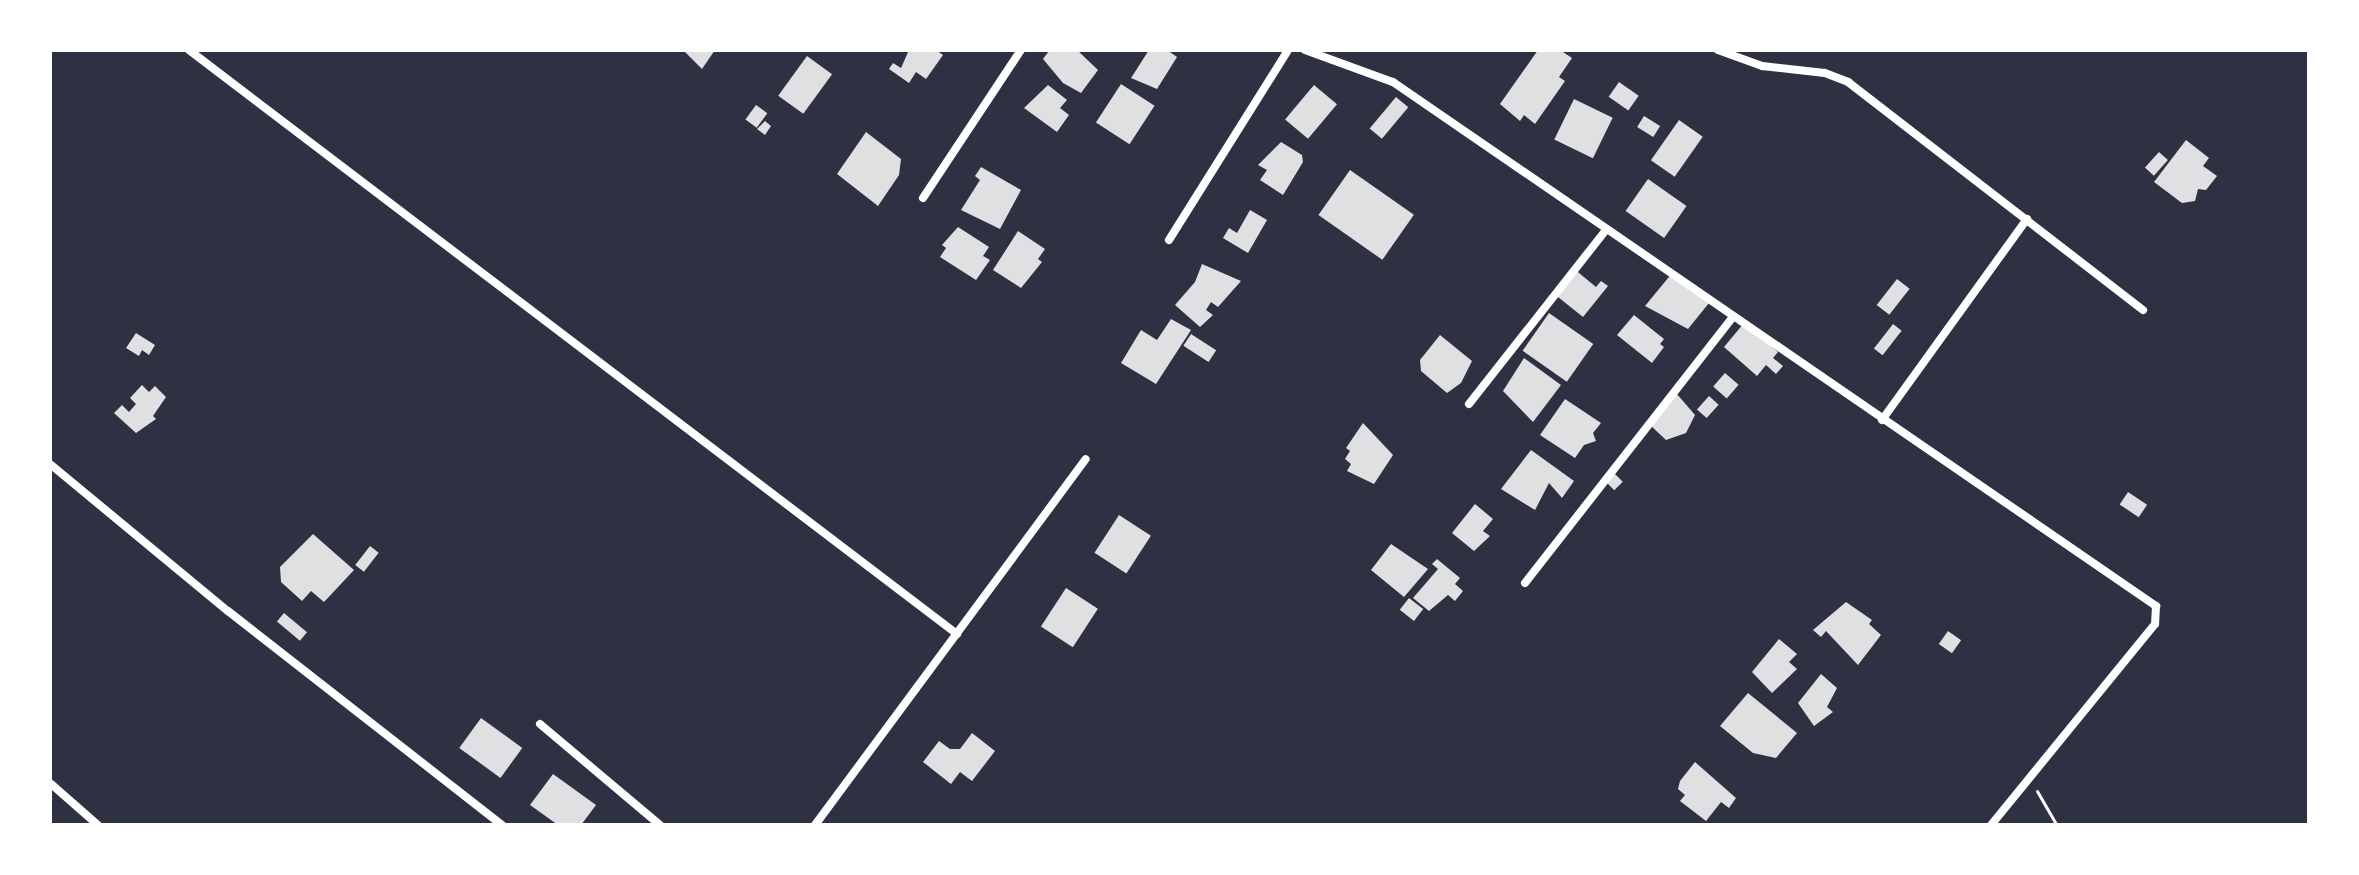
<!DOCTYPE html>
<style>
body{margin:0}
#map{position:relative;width:2359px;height:875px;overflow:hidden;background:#2d3142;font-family:"Public Sans",sans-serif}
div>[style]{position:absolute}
.building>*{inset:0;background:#e0e0e3;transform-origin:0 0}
.path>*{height:3px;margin:-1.5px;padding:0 1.5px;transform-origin:1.5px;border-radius:1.5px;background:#fff}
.minor>*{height:8px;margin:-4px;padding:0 4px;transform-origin:4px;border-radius:4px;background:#fff}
span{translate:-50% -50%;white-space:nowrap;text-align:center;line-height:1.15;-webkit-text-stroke:8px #fff;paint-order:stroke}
.frame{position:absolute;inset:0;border:52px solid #fff;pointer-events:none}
</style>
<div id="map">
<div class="building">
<i style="clip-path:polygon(683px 50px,715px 50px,702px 69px)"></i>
<i style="clip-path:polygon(909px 50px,936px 50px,943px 55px,926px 79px,916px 72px,909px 83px,889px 69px,893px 63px,901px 68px)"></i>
<i style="clip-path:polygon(1077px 50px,1098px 70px,1081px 93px,1063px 83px,1043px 59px,1049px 51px)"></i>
<i style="clip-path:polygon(1149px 50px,1167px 50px,1177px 57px,1157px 89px,1131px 78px)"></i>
<i style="clip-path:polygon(1538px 50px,1560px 50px,1572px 58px,1559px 77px,1565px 81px,1535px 124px,1524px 115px,1520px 121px,1500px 104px)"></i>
<i style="left:807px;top:56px;width:31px;height:49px;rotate:36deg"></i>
<i style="left:1619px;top:82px;width:24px;height:18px;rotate:35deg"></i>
<i style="left:1121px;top:84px;width:40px;height:46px;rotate:33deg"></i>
<i style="clip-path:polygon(1048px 85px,1067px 100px,1060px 108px,1069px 115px,1057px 132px,1024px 108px)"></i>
<i style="left:1314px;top:85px;width:30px;height:45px;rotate:40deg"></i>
<i style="left:1396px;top:97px;width:16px;height:41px;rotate:40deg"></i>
<i style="left:1574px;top:99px;width:43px;height:45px;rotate:26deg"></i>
<i style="left:756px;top:105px;width:14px;height:18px;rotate:36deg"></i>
<i style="left:1644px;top:116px;width:19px;height:13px;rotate:32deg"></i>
<i style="left:1679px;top:120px;width:29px;height:49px;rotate:35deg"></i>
<i style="clip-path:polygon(765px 121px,771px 126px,765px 135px,757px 129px)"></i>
<i style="clip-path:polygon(866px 132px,901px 159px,899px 175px,878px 206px,837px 174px)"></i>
<i style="clip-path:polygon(2186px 140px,2209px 158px,2203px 166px,2217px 176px,2206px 190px,2198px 189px,2195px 201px,2182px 203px,2154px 182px)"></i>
<i style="clip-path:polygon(1281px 142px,1302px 155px,1303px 162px,1283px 195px,1260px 180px,1267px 170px,1258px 165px)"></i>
<i style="left:2159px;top:152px;width:12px;height:21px;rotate:42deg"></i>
<i style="clip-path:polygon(981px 167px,1021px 190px,1000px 229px,961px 210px,980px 180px,975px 176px)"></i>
<i style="left:1350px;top:170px;width:78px;height:55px;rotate:35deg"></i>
<i style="left:1648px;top:179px;width:47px;height:39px;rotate:35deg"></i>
<i style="clip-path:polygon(1250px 210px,1267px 220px,1248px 253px,1223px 238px,1229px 228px,1237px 233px)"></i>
<i style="clip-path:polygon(958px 227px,989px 247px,983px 256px,990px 260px,976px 280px,940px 257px,946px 248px,942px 245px)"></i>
<i style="clip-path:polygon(1018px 231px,1045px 249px,1038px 259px,1042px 262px,1021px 288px,993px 270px)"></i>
<i style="clip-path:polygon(1202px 264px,1241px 281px,1218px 307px,1211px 302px,1206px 310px,1213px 315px,1200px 327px,1175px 305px,1195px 282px)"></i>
<i style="clip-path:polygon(1573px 268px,1596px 287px,1601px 281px,1608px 286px,1583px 317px,1553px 293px)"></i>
<i style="clip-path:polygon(1673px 272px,1709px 303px,1688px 329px,1645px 306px)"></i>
<i style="left:1897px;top:279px;width:16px;height:33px;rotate:38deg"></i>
<i style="left:1549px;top:313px;width:54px;height:46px;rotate:35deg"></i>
<i style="clip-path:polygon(1634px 315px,1664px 339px,1660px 344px,1664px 347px,1652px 363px,1617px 335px)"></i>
<i style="clip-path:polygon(1171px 319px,1191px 330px,1156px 384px,1121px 363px,1141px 330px,1157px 340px)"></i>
<i style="clip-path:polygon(1744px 323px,1778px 352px,1773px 358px,1783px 366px,1776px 374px,1766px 365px,1757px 376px,1724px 347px)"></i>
<i style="left:1893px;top:324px;width:11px;height:31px;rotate:38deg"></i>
<i style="clip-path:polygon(136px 333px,155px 345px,149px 355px,142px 350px,139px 356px,126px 348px)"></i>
<i style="left:1191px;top:334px;width:30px;height:14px;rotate:33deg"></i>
<i style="clip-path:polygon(1440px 335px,1472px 361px,1461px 383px,1447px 393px,1421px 371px,1420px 360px)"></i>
<i style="clip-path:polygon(1524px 358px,1561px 385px,1533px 422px,1503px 391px)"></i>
<i style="left:1725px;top:373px;width:18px;height:18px;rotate:41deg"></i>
<i style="clip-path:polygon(142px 385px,149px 392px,155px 386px,166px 397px,153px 416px,156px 419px,136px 433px,114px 413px,122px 405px,129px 412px,136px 404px,130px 398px)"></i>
<i style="clip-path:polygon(1676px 393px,1695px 415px,1686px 433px,1666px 440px,1649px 424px)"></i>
<i style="left:1709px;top:396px;width:13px;height:18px;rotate:42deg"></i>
<i style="clip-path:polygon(1565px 399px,1601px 423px,1593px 433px,1596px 441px,1584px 445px,1575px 458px,1540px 435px)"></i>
<i style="clip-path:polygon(1363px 423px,1393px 455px,1374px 484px,1347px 471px,1351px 464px,1345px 459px,1350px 451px,1346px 448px)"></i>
<i style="clip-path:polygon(1531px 450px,1574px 481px,1562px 498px,1549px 483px,1535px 510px,1501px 489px)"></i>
<i style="left:1615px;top:474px;width:11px;height:12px;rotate:45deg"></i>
<i style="left:2128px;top:492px;width:23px;height:15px;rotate:34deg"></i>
<i style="clip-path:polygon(1475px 504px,1493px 519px,1483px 531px,1490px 536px,1474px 551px,1452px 533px)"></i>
<i style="left:1119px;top:515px;width:38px;height:45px;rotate:33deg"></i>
<i style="clip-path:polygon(313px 534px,354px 570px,324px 602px,311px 591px,302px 601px,281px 582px,280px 567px)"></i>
<i style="clip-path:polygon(1391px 544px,1428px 569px,1404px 597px,1371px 570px)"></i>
<i style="left:370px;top:546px;width:11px;height:24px;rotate:38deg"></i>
<i style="clip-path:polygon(1437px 559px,1460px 578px,1455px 584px,1463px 591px,1455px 601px,1448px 595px,1429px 611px,1413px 598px,1438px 569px,1432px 564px)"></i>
<i style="left:1066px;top:588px;width:38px;height:46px;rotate:33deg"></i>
<i style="left:1409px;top:598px;width:18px;height:15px;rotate:38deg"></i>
<i style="clip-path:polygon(1846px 602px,1872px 620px,1869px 624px,1881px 635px,1858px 665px,1826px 631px,1821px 637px,1813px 630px)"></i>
<i style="left:284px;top:613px;width:30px;height:11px;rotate:40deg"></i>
<i style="left:1948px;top:631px;width:16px;height:16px;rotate:35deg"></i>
<i style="clip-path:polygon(1779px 639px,1797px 654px,1789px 662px,1797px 669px,1772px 693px,1752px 672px)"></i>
<i style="clip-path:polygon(1821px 674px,1837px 688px,1827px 707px,1833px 712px,1814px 726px,1798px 703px)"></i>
<i style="clip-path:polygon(1748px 693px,1797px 733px,1776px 758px,1753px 753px,1720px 726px)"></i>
<i style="left:481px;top:718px;width:51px;height:37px;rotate:36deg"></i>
<i style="clip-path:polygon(972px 733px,995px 751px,972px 781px,960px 772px,951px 784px,923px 762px,939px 741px,950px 749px,960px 749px)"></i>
<i style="clip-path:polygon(1695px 762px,1736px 798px,1729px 808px,1721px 802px,1706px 821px,1680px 801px,1685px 795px,1678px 789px,1680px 781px)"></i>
<i style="clip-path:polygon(553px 774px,596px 805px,581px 825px,558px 825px,530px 805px)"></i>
</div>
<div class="path">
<i style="left:2037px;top:791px;width:39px;rotate:60deg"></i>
</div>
<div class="minor">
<i style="left:189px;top:50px;width:965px;rotate:37.25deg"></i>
<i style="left:1305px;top:50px;width:94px;rotate:20deg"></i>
<i style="left:1393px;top:82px;width:926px;rotate:34.48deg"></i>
<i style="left:2156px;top:606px;width:18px;rotate:93deg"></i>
<i style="left:2155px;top:624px;width:259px;rotate:129.2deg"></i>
<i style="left:1718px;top:50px;width:47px;rotate:20deg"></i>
<i style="left:1762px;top:66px;width:63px;rotate:6.3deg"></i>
<i style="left:1825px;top:73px;width:25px;rotate:21deg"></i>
<i style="left:1848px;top:82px;width:373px;rotate:37.7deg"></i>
<i style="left:923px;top:198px;width:178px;rotate:-56.5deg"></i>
<i style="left:1169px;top:240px;width:224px;rotate:-57.9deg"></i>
<i style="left:1469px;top:404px;width:220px;rotate:-51.8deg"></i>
<i style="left:1882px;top:420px;width:248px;rotate:-54.2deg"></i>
<i style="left:50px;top:464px;width:231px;rotate:39.6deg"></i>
<i style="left:228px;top:611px;width:348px;rotate:38deg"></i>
<i style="left:1525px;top:583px;width:336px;rotate:-52deg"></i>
<i style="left:540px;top:724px;width:157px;rotate:40.1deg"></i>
<i style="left:50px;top:783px;width:64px;rotate:41.2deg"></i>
<i style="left:815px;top:825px;width:455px;rotate:-53.5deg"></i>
</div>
<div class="frame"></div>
</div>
